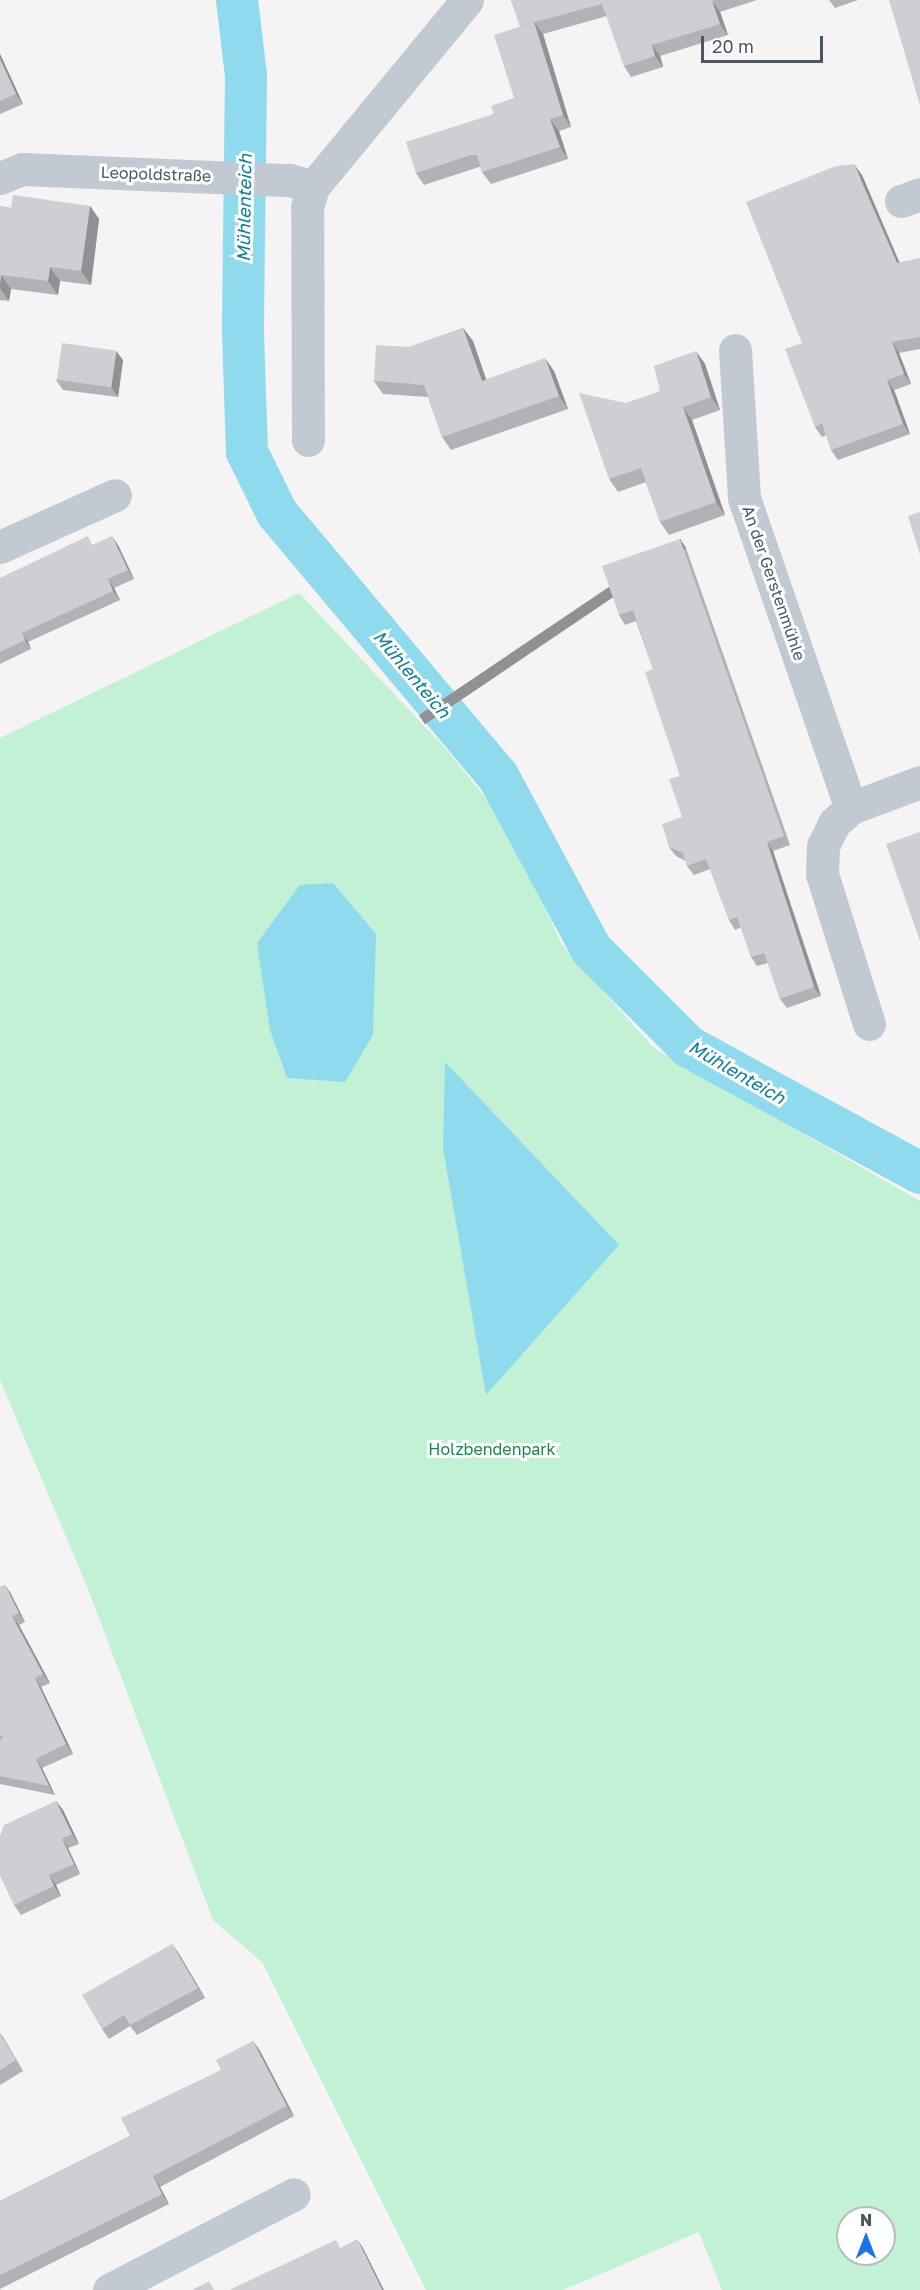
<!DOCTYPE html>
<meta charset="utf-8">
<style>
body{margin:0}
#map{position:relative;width:920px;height:2290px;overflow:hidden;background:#f5f3f3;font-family:"Golos Text",sans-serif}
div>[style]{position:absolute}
.green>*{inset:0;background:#c3f1d5}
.water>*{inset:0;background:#90daee}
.canal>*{height:42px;margin:-21px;padding:0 21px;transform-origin:21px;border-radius:21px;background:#90daee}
.minor>*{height:33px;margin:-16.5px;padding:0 16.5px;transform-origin:16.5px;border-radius:16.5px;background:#c1cad2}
.wall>*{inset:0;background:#b0b2b7}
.shaded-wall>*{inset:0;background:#909195;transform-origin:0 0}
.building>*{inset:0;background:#cdcfd5;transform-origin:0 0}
span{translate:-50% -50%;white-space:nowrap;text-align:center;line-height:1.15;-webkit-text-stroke:6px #fff;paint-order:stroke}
.street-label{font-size:16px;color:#4a5661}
.park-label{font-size:16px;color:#17864f}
.water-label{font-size:18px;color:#0c7c9b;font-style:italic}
.north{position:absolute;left:836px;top:2206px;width:60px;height:60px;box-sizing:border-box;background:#fff;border:2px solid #b7bbc0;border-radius:50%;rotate:0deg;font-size:16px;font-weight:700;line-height:24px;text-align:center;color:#4a5661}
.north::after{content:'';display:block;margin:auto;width:21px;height:27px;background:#1a73e8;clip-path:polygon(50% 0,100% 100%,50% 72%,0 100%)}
.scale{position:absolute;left:701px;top:36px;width:122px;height:27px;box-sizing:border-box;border:3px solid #4a5661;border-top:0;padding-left:8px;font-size:18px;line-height:21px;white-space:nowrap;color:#4a5661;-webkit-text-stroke:4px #fff;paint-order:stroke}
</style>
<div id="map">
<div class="green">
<i style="clip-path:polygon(evenodd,299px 593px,448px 751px,507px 825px,562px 945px,654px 1048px,920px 1201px,920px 2290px,722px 2290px,699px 2232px,563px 2290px,426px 2290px,262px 1962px,213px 1920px,88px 1589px,0 1380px,0 738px,299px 593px,848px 2218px,884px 2218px,884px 2254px,848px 2254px,848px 2218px)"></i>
</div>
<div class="water">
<i style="clip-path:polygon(333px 883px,376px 934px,373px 1035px,345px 1082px,287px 1078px,270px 1030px,257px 943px,300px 885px)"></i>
<i style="clip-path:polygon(445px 1062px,619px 1245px,486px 1395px,443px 1148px)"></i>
</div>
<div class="canal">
<i style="left:237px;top:0;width:77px;rotate:83.2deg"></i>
<i style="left:246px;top:76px;width:257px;rotate:90.7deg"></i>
<i style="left:243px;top:333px;width:119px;rotate:88.1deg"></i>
<i style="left:247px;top:452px;width:68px;rotate:63.8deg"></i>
<i style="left:277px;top:513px;width:344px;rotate:50deg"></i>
<i style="left:498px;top:776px;width:196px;rotate:61.7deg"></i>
<i style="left:591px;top:949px;width:139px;rotate:45deg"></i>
<i style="left:689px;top:1047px;width:263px;rotate:28.6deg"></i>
</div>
<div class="minor">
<i style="left:0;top:178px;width:24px;rotate:-22deg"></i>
<i style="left:22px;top:169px;width:268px;rotate:2.4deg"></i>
<i style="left:290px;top:180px;width:24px;rotate:17deg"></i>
<i style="left:901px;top:201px;width:20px;rotate:-20deg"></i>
<i style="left:735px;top:350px;width:148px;rotate:86.5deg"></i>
<i style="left:744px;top:498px;width:328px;rotate:71deg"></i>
<i style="left:308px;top:440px;width:233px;rotate:-90.2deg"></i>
<i style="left:307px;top:207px;width:21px;rotate:-73deg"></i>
<i style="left:313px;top:187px;width:242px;rotate:-50.5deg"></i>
<i style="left:0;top:547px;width:126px;rotate:-24.3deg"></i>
<i style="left:869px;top:1024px;width:157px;rotate:-107.4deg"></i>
<i style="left:822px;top:874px;width:28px;rotate:-88deg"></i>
<i style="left:823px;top:846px;width:25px;rotate:-64deg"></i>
<i style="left:834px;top:823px;width:23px;rotate:-41deg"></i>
<i style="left:851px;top:808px;width:74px;rotate:-20.6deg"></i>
<i style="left:109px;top:2290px;width:208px;rotate:-27.4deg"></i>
</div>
<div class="wall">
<i style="clip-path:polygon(511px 0,757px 0,720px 12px,728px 35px,660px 56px,663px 67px,631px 77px,624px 66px,607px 16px,543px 34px,571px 127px,559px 131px,568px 159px,491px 184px,482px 172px,480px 167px,479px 167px,424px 185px,416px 173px,514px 98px,520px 26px)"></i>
<i style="clip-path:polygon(829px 0,858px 0,835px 8px)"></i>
<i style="clip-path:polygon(0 54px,23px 104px,0 114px)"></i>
<i style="clip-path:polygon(862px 175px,900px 263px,920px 258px,920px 349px,899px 353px,911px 384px,894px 390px,910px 434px,838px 460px,831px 450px,826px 435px,822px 437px,815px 427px,802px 343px)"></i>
<i style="clip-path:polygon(0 206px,11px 208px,90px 206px,99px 219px,91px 285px,60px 281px,58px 295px,11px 289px,9px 301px,0 300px)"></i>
<i style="clip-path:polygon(463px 328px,473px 341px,486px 379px,554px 371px,568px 409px,451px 450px,442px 437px,428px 397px,383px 394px,374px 381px,409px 347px)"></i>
<i style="clip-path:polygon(116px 351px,123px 360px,118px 397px,63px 390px,56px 380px)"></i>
<i style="clip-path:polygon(705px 364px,720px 410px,692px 420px,725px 515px,669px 535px,660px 522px,646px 482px,618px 492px,609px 479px,660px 391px)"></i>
<i style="clip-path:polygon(680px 539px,686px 548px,790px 845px,773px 851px,821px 996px,787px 1008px,780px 999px,768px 963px,757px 966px,751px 957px,741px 927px,735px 930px,729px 920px,710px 869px,694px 875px,687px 866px,686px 861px,676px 856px,669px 847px,682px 817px,680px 776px,653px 669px,636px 621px,625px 625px,619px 615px)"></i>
<i style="clip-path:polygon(94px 544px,118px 545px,134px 579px,114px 588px,120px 600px,28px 642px,31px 649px,0 664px,0 578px)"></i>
<i style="clip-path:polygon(5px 1585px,11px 1594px,25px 1622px,19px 1625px,50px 1683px,41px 1687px,73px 1754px,42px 1768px,55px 1795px,0 1784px,0 1587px)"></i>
<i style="clip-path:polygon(56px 1801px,63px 1810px,79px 1844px,68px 1848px,80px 1874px,56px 1885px,61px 1896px,21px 1915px,14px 1905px)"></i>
<i style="clip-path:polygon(172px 1944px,179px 1954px,205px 1998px,137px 2035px,130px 2026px,109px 2039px,102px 2029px)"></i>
<i style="clip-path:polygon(0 2033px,23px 2071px,0 2085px)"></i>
<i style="clip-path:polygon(253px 2041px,260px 2051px,294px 2116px,160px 2187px,169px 2204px,0 2289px,0 2201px,130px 2136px,221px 2070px)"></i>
</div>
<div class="shaded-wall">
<i style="clip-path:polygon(712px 1px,720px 12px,728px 35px,720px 24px)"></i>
<i style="clip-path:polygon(534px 22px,543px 34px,571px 127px,563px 115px)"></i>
<i style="clip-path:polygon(652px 45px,660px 56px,663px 67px,655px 56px)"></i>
<i style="clip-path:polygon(0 54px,23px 104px,16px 94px,0 59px)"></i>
<i style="clip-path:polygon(550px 119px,559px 131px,568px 159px,560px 147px)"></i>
<i style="clip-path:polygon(854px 164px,862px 175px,904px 274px,897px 263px)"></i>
<i style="clip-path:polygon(90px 206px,99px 219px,91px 285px,81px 271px)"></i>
<i style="clip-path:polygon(50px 267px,60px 281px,58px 295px,48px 281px)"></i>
<i style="clip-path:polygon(1px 275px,11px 289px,9px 301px,0 288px)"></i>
<i style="clip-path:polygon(463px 328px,473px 341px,491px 394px,482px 381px)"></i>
<i style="clip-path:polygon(892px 342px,899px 353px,911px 384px,904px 374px)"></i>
<i style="clip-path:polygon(116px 351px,123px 360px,118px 397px,111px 387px)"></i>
<i style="clip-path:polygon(696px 351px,705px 364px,720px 410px,711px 397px)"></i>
<i style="clip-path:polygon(545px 358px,554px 371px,568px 409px,559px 396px)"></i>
<i style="clip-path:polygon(887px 380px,894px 390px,910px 434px,903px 424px)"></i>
<i style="clip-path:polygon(683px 407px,692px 420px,725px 515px,716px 502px)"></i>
<i style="clip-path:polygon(112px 536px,118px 545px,134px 579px,128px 570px)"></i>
<i style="left:680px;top:539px;width:11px;height:315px;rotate:56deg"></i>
<i style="clip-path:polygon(108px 579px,114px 588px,120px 600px,113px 591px)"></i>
<i style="clip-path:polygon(22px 633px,28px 642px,31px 649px,25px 640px)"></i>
<i style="clip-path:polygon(767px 842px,773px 851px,821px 996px,814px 987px)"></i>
<i style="clip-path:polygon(5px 1585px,11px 1594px,25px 1622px,19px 1613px)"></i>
<i style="clip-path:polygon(12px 1616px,19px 1625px,50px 1683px,43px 1674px)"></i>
<i style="clip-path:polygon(35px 1678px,41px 1687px,73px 1754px,66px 1744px)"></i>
<i style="clip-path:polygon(36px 1759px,42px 1768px,55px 1795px,49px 1786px)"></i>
<i style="clip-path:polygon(56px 1801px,63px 1810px,79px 1844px,72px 1834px)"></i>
<i style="clip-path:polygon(62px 1839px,68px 1848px,80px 1874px,74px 1864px)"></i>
<i style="clip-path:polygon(49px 1875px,56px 1885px,61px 1896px,54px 1886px)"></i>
<i style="clip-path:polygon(172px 1944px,179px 1954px,205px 1998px,198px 1988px)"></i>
<i style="clip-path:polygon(0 2033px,3px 2037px,23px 2071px,16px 2060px)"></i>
<i style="clip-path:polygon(253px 2041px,260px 2051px,294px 2116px,287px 2106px)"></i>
<i style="clip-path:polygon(153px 2176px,160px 2187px,169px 2204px,162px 2194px)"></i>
<i style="clip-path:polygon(357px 2239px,363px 2248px,384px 2290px,382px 2290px)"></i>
</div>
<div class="building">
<i style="clip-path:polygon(511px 0,715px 0,712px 1px,720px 24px,652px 45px,655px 56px,624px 66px,602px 4px,520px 26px)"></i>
<i style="clip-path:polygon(889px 0,920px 0,920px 105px)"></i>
<i style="clip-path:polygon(534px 22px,563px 115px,550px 119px,560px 147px,482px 172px,477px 155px,471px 155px,416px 173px,406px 142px,494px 114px,491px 106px,514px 98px,494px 35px)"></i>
<i style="clip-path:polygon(0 59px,16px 94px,0 101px)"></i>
<i style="clip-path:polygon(854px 164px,897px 263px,920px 258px,920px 337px,892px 342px,904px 374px,887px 380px,903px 424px,831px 450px,822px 423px,815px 427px,785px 349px,802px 343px,746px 202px,836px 166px)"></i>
<i style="clip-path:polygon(13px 195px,90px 206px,81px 271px,50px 267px,48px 281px,1px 275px,0 283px,0 206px,11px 208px)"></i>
<i style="clip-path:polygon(463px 328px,482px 381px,545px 358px,559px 396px,442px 437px,424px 385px,374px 381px,376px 345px,409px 347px)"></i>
<i style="left:62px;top:343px;width:55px;height:37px;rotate:8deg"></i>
<i style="clip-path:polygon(696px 351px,711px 397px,683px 407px,716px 502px,660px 522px,641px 468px,609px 479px,579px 393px,626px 403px,660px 391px,654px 366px)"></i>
<i style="clip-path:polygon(920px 512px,920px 555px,908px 516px)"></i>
<i style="clip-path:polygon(88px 536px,92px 545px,112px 536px,128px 570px,108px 579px,113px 591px,22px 633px,25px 640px,0 652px,0 578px)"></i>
<i style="clip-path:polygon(680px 539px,784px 836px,767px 842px,814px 987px,780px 999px,764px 953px,751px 957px,737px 917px,729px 920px,706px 859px,687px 866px,683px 853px,669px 847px,662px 824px,682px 817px,669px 779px,680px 776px,645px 672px,653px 669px,633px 610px,619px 615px,602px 566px)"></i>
<i style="clip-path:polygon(920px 832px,920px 941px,886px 844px)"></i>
<i style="clip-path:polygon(5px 1585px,19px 1613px,12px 1616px,43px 1674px,35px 1678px,66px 1744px,36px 1759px,49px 1786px,0 1776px,0 1741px,3px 1736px,0 1735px,0 1587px)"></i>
<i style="clip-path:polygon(56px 1801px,72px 1834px,62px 1839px,74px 1864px,49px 1875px,54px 1886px,14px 1905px,0 1876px,0 1836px,4px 1825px)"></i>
<i style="clip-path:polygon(172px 1944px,198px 1988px,130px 2025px,124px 2015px,102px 2029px,82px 1995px)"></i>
<i style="clip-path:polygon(0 2034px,16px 2060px,0 2070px)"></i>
<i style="clip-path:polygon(253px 2041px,287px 2106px,153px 2176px,162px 2194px,0 2275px,0 2201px,130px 2136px,121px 2118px,221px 2070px,216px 2060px)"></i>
<i style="clip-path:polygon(357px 2239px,382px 2290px,229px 2290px,336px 2240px,340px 2248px)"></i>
<i style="clip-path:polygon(209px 2281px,214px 2290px,192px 2290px)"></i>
</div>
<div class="street-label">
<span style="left:156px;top:174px;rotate:2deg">Leopoldstraße</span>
<span style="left:774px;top:583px;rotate:71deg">An der Gerstenmühle</span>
</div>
<div class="park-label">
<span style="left:492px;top:1449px">Holzbendenpark</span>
</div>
<div class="water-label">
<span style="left:244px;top:208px;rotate:-89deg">Mühlenteich</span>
<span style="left:412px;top:674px;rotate:50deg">Mühlenteich</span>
<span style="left:737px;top:1072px;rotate:30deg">Mühlenteich</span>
</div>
<div class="north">N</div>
<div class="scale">20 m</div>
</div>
